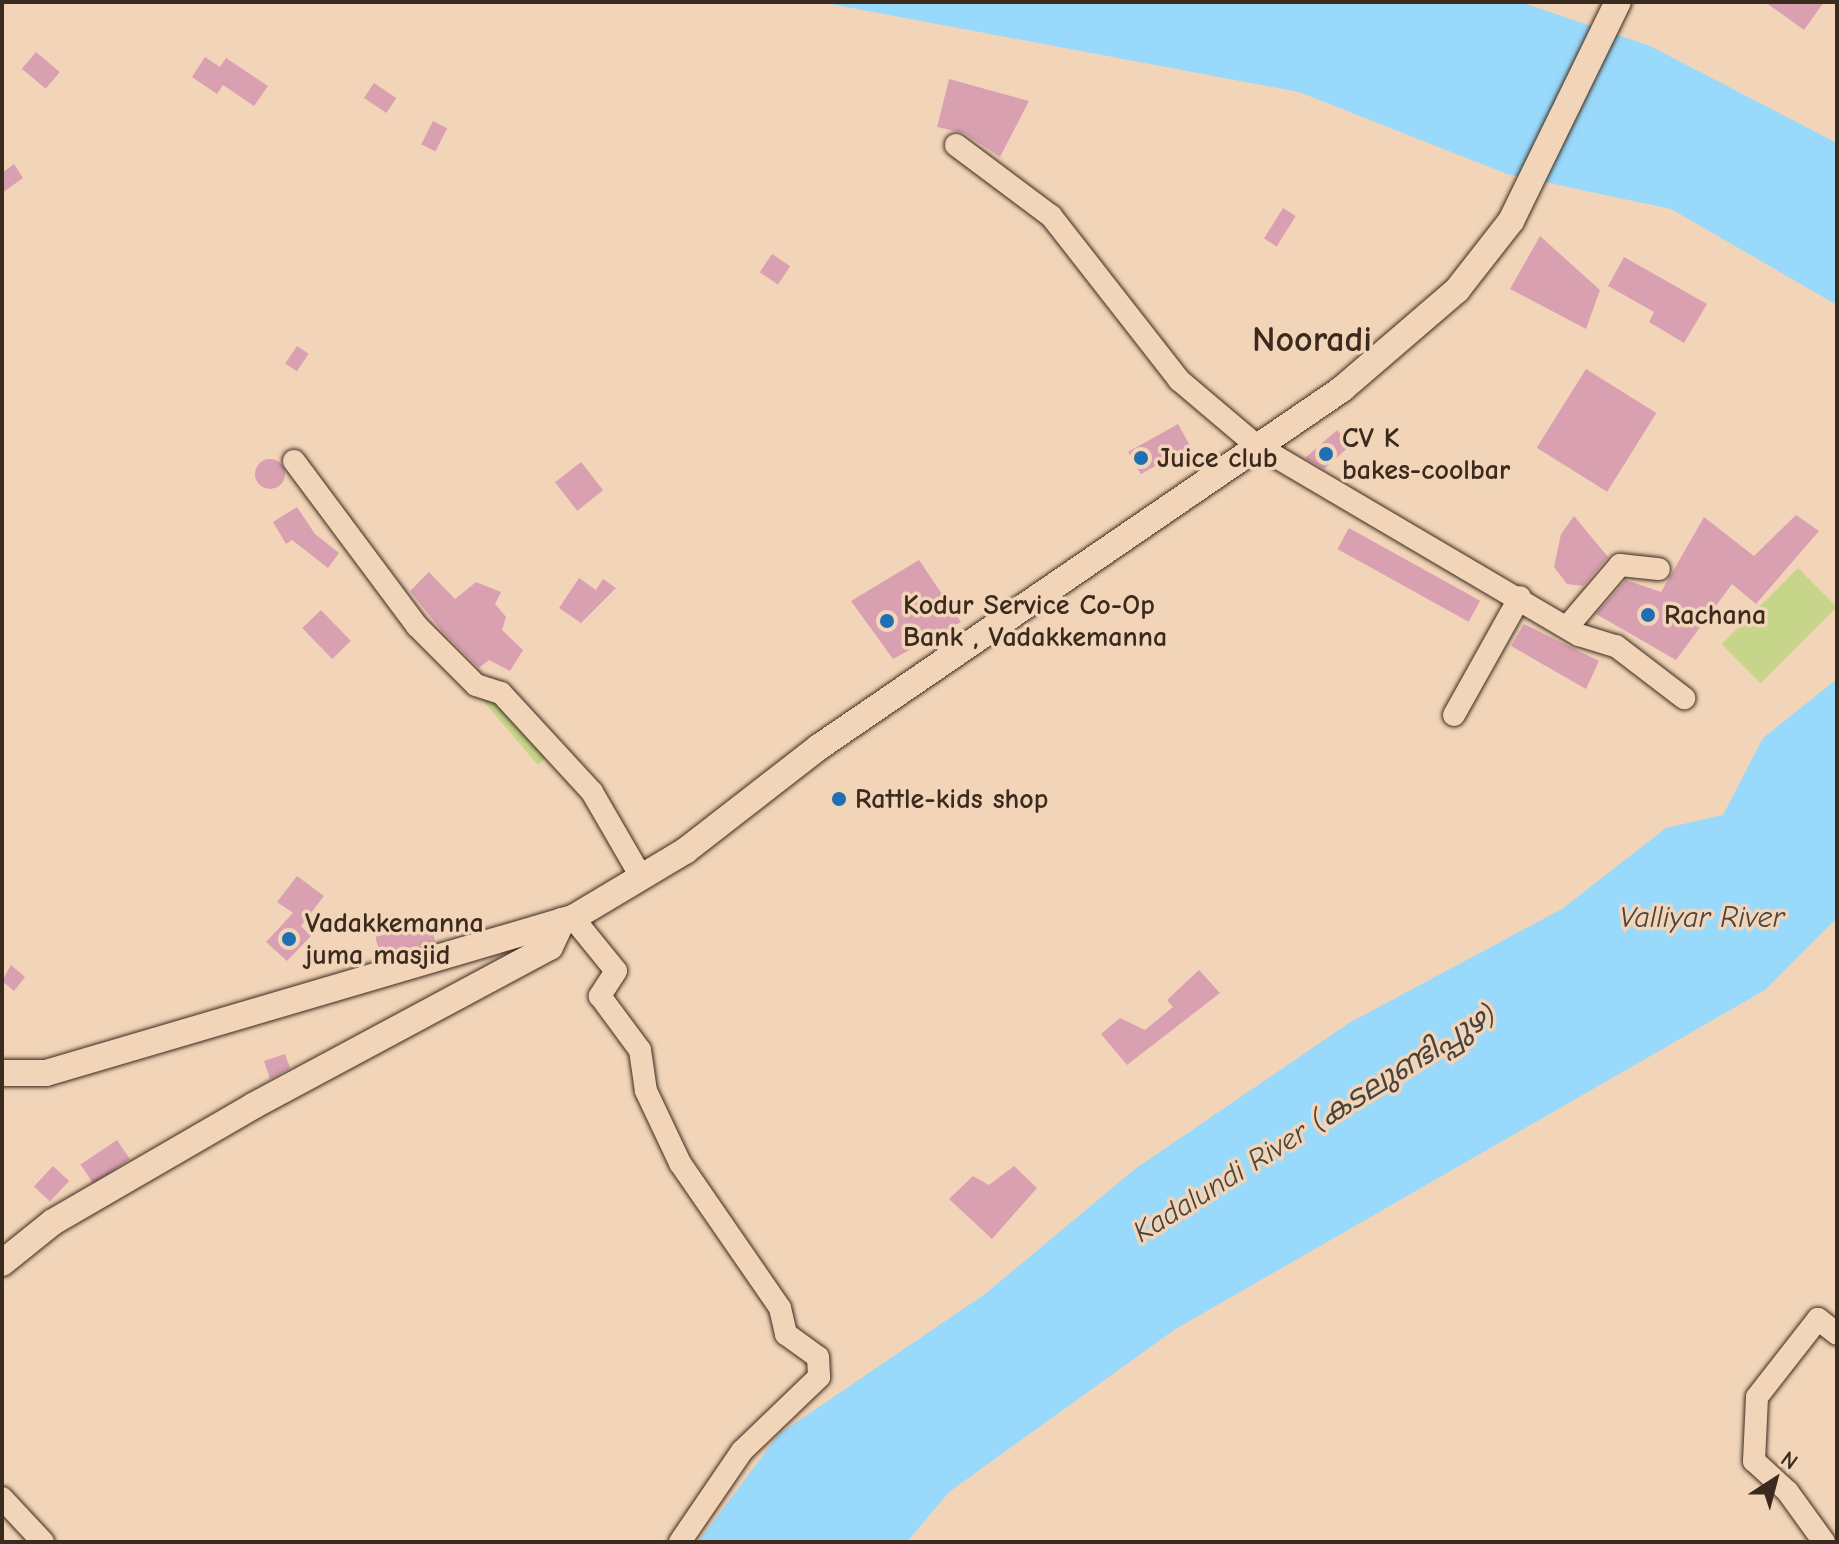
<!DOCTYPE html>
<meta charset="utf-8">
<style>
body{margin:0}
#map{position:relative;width:1839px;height:1544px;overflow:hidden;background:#f2d5b8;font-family:"Comic Neue","Noto Sans Malayalam",sans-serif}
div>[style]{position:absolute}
.green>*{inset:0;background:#c6d589;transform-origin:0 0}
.water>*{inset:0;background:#99d9fb}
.building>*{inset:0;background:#d9a0b2;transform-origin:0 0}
.round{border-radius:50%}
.roads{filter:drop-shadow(0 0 2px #3b2a1e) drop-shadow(0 0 2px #3b2a1e)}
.minor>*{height:22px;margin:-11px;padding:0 11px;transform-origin:11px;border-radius:11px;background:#f2d5b8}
.major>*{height:26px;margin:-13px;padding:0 13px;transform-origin:13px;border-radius:13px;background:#f2d5b8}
.dots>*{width:22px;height:22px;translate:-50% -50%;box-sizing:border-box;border:4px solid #f2d5b8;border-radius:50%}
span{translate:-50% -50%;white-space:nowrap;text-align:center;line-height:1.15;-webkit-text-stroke:7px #f2d5b8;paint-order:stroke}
.poi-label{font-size:28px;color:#3b2a1e;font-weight:700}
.left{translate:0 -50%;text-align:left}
.water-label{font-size:30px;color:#49443f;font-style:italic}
.district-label{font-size:36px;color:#3b2a1e;font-weight:700}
.frame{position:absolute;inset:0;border:4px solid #3b2a1e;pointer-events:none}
.north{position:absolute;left:1735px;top:1440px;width:80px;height:80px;-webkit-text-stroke:6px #f2d5b8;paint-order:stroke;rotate:36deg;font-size:22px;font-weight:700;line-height:32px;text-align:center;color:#3b2a1e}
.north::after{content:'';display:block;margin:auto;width:28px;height:36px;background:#3b2a1e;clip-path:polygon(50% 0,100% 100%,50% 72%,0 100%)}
</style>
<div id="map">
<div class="green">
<i style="left:1798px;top:568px;width:55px;height:108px;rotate:45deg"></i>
<i style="clip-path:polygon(493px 681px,514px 691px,550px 754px,538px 765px,478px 695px)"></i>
</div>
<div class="water">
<i style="clip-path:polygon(820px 2px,1520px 2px,1650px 46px,1837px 143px,1837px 305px,1671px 209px,1507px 174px,1299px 92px)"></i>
<i style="clip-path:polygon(1837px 679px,1837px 918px,1765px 990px,1174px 1330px,949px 1492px,907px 1542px,698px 1542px,779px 1434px,985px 1294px,1135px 1169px,1349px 1023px,1562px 909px,1666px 828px,1723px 815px,1763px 738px)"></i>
</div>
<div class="building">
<i style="clip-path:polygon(1765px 2px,1824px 2px,1804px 30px)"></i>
<i style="left:36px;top:52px;width:31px;height:22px;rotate:40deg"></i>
<i style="clip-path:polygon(205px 57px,220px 67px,226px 58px,268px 86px,254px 106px,223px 85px,217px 94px,192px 77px)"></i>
<i style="clip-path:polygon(949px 79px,1029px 101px,1000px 157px,964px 133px,937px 127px)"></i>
<i style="left:374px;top:83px;width:27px;height:18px;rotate:34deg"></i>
<i style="left:433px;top:121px;width:16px;height:26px;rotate:27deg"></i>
<i style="clip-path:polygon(14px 164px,23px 178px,2px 193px,2px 173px)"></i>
<i style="left:1283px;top:208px;width:15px;height:36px;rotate:32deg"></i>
<i style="clip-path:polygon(1540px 236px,1600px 290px,1586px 329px,1510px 289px)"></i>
<i style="left:772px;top:254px;width:22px;height:22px;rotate:34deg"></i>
<i style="clip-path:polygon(1624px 257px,1707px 304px,1684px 343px,1649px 322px,1654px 312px,1608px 286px)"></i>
<i style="left:297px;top:346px;width:14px;height:21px;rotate:34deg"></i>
<i style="left:1586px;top:369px;width:83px;height:93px;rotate:32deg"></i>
<i style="left:1178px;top:424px;width:26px;height:57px;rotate:61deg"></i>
<i style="clip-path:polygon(1337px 430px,1350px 446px,1324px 469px,1305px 458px)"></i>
<i class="round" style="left:255px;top:459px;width:30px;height:30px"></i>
<i style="left:581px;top:462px;width:36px;height:33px;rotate:52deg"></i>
<i style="clip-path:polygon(297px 507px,315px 534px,339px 553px,328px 568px,292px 540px,286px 544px,273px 522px)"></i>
<i style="clip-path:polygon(1796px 515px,1819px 531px,1756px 604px,1732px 584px,1676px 660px,1596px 614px,1626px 580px,1661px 592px,1704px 517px,1754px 556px)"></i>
<i style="clip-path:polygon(1574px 516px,1608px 557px,1583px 586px,1567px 584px,1554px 567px,1561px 534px)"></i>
<i style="left:1349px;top:528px;width:150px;height:24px;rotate:29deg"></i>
<i style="clip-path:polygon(919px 560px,961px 622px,893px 659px,851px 601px)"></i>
<i style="clip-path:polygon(429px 572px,455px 599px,476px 582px,501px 592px,495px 604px,506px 617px,502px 630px,523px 650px,510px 671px,489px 660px,479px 668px,442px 631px,410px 591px)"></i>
<i style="clip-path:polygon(579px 578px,596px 590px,603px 579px,616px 588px,581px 623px,559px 608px)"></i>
<i style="left:321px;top:610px;width:43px;height:26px;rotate:46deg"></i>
<i style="clip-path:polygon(1524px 624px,1599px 661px,1586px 689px,1511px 646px)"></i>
<i style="clip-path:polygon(297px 876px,324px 896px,301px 926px,311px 936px,287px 961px,266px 942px,293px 913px,277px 902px)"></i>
<i style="left:431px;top:924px;width:18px;height:57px;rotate:77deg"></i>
<i style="clip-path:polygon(11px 965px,25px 977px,14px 991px,2px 981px)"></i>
<i style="clip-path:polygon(1199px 970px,1220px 993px,1127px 1065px,1101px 1034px,1120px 1018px,1145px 1030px,1173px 1007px,1167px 1000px)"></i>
<i style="clip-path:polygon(285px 1054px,290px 1068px,270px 1079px,264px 1061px)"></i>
<i style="left:117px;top:1140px;width:23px;height:44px;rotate:56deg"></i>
<i style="left:53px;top:1166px;width:22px;height:28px;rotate:43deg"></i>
<i style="clip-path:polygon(1014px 1166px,1037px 1188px,992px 1239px,949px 1199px,973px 1176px,989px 1185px)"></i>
</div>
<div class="roads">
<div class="minor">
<i style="left:956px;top:145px;width:119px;rotate:36.8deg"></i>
<i style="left:1051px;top:216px;width:208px;rotate:52deg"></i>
<i style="left:1179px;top:380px;width:101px;rotate:40.2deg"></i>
<i style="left:1256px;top:445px;width:375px;rotate:30.5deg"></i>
<i style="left:1579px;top:635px;width:39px;rotate:17deg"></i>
<i style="left:1616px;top:646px;width:86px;rotate:37.4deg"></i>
<i style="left:294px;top:461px;width:206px;rotate:53.3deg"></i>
<i style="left:417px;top:626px;width:83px;rotate:45deg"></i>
<i style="left:476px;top:685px;width:26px;rotate:18deg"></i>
<i style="left:501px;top:693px;width:134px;rotate:47.4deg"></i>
<i style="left:592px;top:792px;width:98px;rotate:60deg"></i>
<i style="left:1568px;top:626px;width:80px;rotate:-49.6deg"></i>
<i style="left:1620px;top:565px;width:39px;rotate:6deg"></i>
<i style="left:1454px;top:715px;width:135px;rotate:-60.8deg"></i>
<i style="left:573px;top:918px;width:68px;rotate:50.9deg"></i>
<i style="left:616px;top:971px;width:30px;rotate:123deg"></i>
<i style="left:600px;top:996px;width:67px;rotate:53.5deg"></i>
<i style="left:640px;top:1050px;width:41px;rotate:81.7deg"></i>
<i style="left:646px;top:1091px;width:80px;rotate:64.7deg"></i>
<i style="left:680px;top:1163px;width:176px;rotate:55.4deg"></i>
<i style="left:780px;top:1308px;width:27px;rotate:77deg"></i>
<i style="left:786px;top:1334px;width:39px;rotate:36deg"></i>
<i style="left:818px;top:1357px;width:20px;rotate:87deg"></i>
<i style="left:819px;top:1377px;width:107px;rotate:136.1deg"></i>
<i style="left:742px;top:1451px;width:110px;rotate:124.3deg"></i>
<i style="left:2px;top:1498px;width:60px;rotate:47deg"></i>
<i style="left:1824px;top:1542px;width:62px;rotate:-125.8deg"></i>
<i style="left:1788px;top:1492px;width:46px;rotate:-137.6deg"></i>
<i style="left:1754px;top:1461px;width:64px;rotate:-87.3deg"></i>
<i style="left:1757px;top:1397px;width:99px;rotate:-52deg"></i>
<i style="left:1818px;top:1319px;width:24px;rotate:38deg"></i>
</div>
<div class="major">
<i style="left:2px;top:1073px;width:44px"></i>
<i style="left:46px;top:1073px;width:549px;rotate:-16.39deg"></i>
<i style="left:573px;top:918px;width:131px;rotate:-30.9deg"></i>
<i style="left:685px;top:851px;width:170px;rotate:-37.8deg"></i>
<i style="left:819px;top:747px;width:634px;rotate:-34.39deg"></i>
<i style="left:1342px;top:389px;width:152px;rotate:-40.7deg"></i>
<i style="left:1457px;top:290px;width:88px;rotate:-52deg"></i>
<i style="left:1511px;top:221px;width:244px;rotate:-64deg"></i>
<i style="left:2px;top:1263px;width:65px;rotate:-38.8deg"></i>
<i style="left:53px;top:1222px;width:231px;rotate:-30.1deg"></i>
<i style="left:253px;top:1106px;width:337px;rotate:-28.2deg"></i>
<i style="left:550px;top:947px;width:29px;rotate:-65deg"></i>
</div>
</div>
<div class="dots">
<i style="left:1326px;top:454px;background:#1f6fb2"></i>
<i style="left:1141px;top:458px;background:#1f6fb2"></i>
<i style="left:1648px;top:615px;background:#1f6fb2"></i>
<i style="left:887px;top:621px;background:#1f6fb2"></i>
<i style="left:839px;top:799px;background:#1f6fb2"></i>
<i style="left:289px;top:939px;background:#1f6fb2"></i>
</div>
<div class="poi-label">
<span class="left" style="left:1342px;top:454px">CV K<br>bakes-coolbar</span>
<span class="left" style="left:1157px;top:458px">Juice club</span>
<span class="left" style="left:903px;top:621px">Kodur Service Co-Op<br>Bank , Vadakkemanna</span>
<span class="left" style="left:1664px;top:615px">Rachana</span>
<span class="left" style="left:855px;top:799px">Rattle-kids shop</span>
<span class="left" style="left:305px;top:939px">Vadakkemanna<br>juma masjid</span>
</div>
<div class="water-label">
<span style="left:1702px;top:918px">Valliyar River</span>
<span style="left:1315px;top:1124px;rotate:-32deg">Kadalundi River (കടലുണ്ടിപ്പുഴ)</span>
</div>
<div class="district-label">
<span style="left:1312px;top:340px">Nooradi</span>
</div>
<div class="frame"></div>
<div class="north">N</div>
</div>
